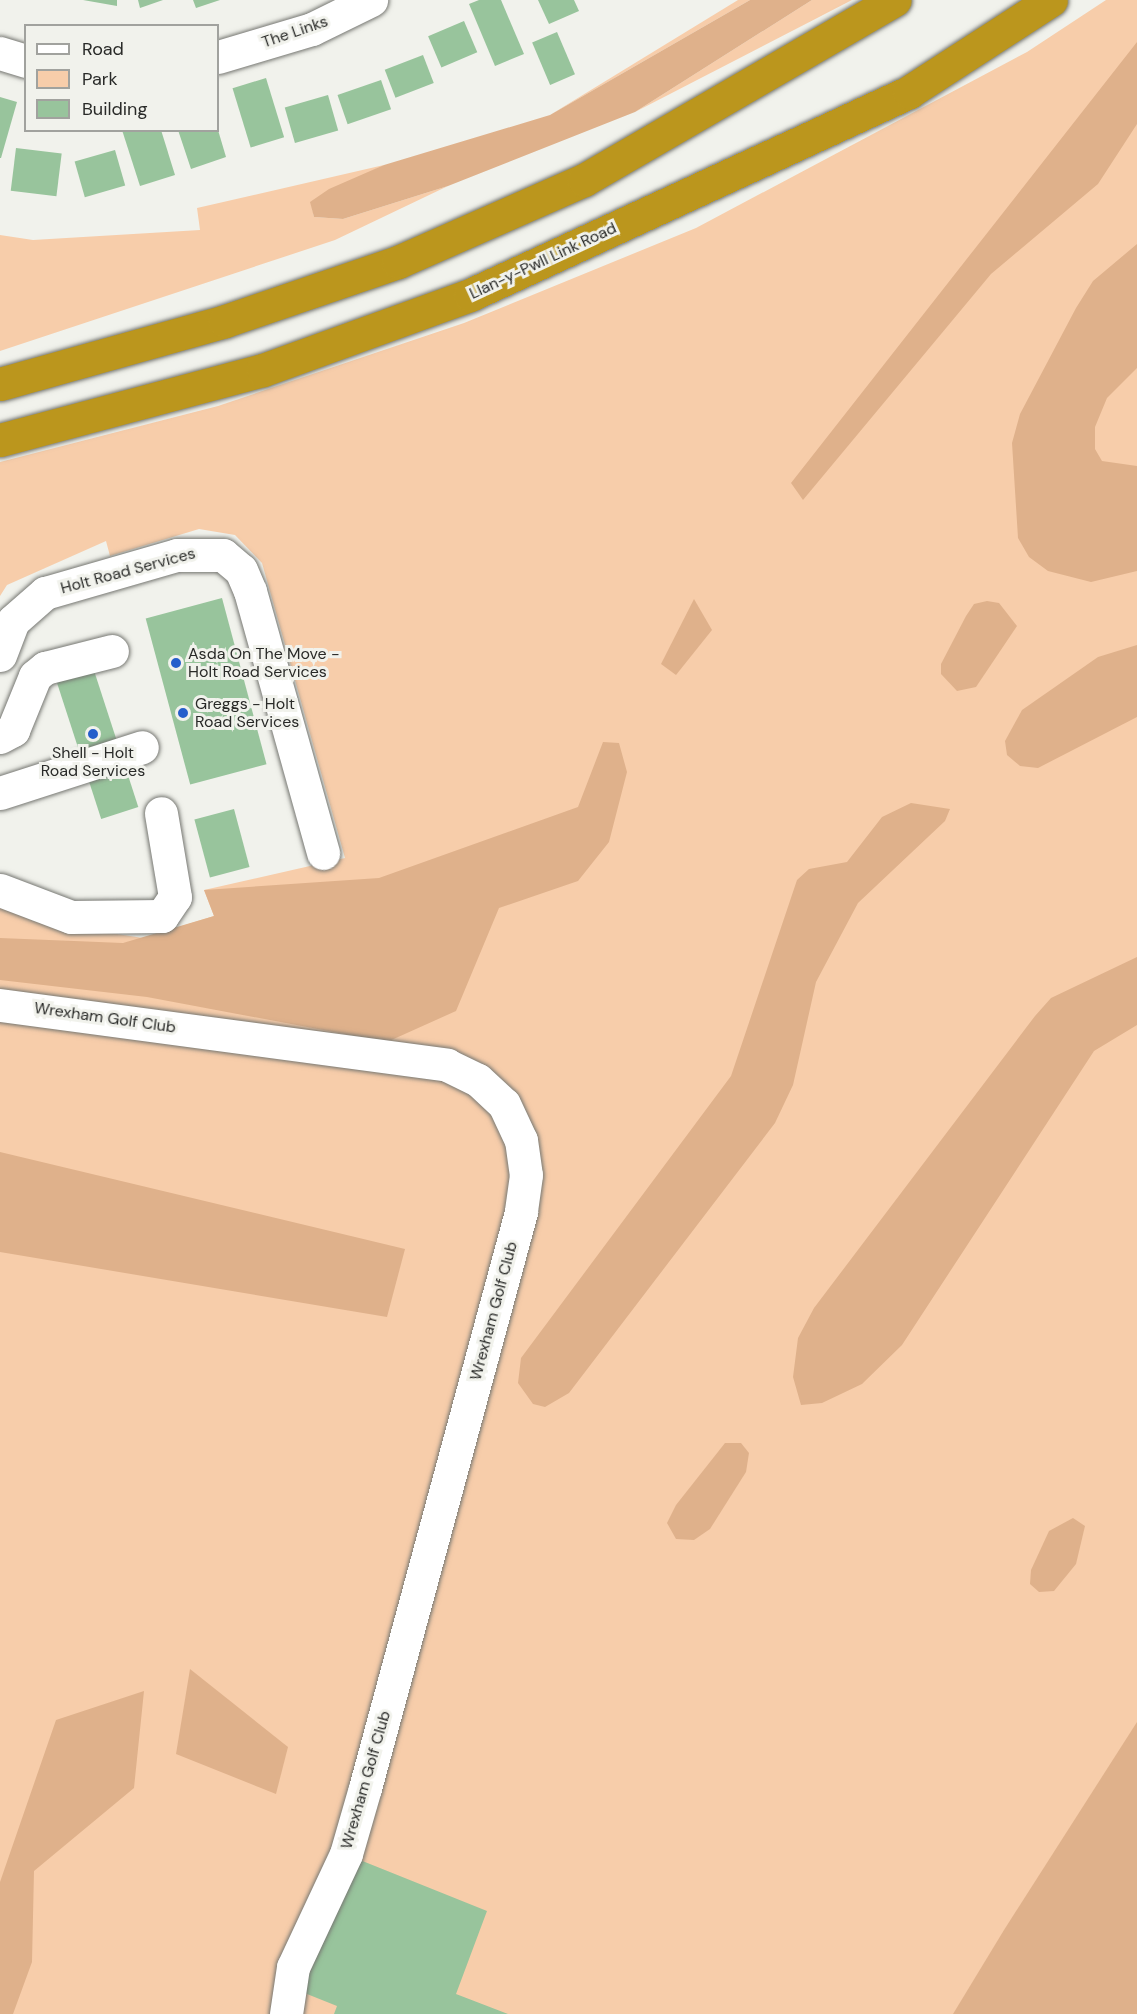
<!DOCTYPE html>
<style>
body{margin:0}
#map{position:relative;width:1137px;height:2014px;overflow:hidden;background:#f1f2ec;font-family:"DM Sans",sans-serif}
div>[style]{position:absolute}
.green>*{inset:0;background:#f7cdaa}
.forest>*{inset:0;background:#dfb18b}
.building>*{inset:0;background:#98c49c;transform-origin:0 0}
.roads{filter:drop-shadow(0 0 2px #767772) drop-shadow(0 0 2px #767772)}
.minor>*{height:33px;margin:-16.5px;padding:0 16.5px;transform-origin:16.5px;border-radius:16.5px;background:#fff}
.highway>*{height:33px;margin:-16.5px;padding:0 16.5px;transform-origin:16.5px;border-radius:16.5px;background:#bb961d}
.dots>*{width:16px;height:16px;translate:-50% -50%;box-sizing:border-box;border:3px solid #f1f2ec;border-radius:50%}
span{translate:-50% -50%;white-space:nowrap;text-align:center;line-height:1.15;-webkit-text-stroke:6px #f1f2ec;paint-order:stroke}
.street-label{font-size:16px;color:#292a28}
.poi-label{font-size:16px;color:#292a28}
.left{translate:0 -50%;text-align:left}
.legend{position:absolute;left:24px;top:24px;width:195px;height:108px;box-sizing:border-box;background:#f1f2ec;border:2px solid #a1a29e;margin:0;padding:8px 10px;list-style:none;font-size:18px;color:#292a28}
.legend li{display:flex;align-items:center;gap:12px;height:30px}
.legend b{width:30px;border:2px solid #a1a29e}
</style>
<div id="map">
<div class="green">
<i style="clip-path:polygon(738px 0,750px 0,550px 115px)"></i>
<i style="clip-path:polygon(812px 0,852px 0,635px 112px)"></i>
<i style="clip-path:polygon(1106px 0,1137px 0,1137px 2014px,0 2014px,0 905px,33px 921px,143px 938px,214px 916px,204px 890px,345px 858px,262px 563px,235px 535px,199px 529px,110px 556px,106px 541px,7px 585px,0 596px,0 462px,218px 406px,464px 323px,696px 228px,1027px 52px)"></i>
<i style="clip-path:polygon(384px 165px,311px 202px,314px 217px,343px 219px,448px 186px,335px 240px,0 351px,0 235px,33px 240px,200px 230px,197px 208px)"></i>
</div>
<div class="forest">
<i style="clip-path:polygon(750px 0,812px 0,635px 112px,448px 186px,343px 219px,314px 217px,310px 202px,329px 189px,384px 165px,550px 115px)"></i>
<i style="clip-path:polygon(1137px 42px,1137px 124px,1098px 184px,991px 274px,803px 500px,791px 483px)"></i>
<i style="clip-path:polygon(1137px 244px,1137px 368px,1107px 398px,1095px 427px,1095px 449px,1102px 461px,1137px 466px,1137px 571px,1091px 582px,1048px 571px,1029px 557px,1018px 538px,1012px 443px,1020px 414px,1076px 308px,1093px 281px)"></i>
<i style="clip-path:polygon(694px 599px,712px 630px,676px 675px,661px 664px)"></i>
<i style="clip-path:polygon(987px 601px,999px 603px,1017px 626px,976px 687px,957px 691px,941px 674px,941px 664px,966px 616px,974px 604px)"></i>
<i style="clip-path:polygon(1137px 645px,1137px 717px,1038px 768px,1020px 766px,1007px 755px,1005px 741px,1022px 710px,1098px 657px)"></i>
<i style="clip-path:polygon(603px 742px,619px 743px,627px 772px,609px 842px,578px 881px,499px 908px,456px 1011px,387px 1042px,147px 997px,0 980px,0 938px,123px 943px,214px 916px,204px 890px,379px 878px,578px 807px)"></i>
<i style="clip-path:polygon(911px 803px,950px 809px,945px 821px,858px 903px,816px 982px,793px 1085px,775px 1123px,569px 1393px,545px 1407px,533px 1404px,518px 1383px,521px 1358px,731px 1076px,797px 880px,809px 869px,847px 862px,882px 817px)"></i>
<i style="clip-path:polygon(1137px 957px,1137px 1025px,1094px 1051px,902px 1345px,862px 1384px,822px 1403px,801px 1405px,793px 1377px,798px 1338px,814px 1308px,1035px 1016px,1051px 998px)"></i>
<i style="clip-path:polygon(0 1152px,405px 1249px,387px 1317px,0 1252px)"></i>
<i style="clip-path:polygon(725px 1443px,741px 1443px,749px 1453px,746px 1472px,710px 1529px,694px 1540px,676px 1539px,667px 1523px,676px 1505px)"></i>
<i style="clip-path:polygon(1073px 1518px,1085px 1526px,1076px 1564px,1054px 1591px,1039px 1592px,1030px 1584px,1031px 1570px,1049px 1531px)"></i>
<i style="clip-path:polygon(190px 1669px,288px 1747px,276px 1794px,176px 1754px)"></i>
<i style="clip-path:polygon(144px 1691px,134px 1788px,34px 1871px,32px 1962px,13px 2014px,0 2014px,0 1882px,56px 1720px)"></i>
<i style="clip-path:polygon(1137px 1722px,1137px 2014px,953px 2014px,1004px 1930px)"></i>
</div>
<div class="building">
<i style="clip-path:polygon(83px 0,117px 0,117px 6px)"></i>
<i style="clip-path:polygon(138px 0,163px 0,140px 8px)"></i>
<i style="clip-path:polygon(193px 0,220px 0,196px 8px)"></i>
<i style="clip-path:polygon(479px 0,501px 0,524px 54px,495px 66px,469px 4px)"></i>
<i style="clip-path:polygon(538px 0,574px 0,579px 11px,549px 24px)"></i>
<i style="left:464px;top:21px;width:34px;height:39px;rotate:67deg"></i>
<i style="left:557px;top:32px;width:46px;height:27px;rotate:67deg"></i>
<i style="left:423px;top:55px;width:30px;height:41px;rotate:69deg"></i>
<i style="left:266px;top:78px;width:62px;height:35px;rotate:73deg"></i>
<i style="left:381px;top:80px;width:31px;height:46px;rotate:71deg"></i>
<i style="left:328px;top:95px;width:37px;height:45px;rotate:74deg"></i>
<i style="clip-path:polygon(0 97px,17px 102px,1px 158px,0 158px)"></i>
<i style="clip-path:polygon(122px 130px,161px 130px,175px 175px,140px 186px)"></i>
<i style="clip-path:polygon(178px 130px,218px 130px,226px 157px,191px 169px)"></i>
<i style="left:16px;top:148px;width:46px;height:43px;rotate:7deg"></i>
<i style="left:115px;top:150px;width:37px;height:42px;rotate:74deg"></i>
<i style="left:222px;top:598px;width:172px;height:79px;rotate:75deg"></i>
<i style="left:87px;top:649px;width:166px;height:39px;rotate:72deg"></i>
<i style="left:234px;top:809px;width:60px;height:41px;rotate:75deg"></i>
<i style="clip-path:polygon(355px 1858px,487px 1911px,456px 1994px,508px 2014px,334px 2014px,337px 2006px,302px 1992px)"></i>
</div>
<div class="roads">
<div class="minor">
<i style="left:0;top:53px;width:27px;rotate:17deg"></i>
<i style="left:218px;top:57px;width:98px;rotate:-16.6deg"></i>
<i style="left:312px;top:29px;width:66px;rotate:-26.2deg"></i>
<i style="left:0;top:655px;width:36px;rotate:-69deg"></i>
<i style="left:13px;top:621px;width:43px;rotate:-41.2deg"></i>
<i style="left:45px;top:593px;width:137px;rotate:-16.1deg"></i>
<i style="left:177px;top:555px;width:46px"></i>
<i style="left:223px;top:555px;width:23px;rotate:40deg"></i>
<i style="left:241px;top:570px;width:23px;rotate:67deg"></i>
<i style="left:250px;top:591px;width:272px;rotate:74.4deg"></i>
<i style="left:0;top:737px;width:15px;rotate:-28deg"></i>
<i style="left:13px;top:730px;width:58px;rotate:-67.8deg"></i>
<i style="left:35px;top:676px;width:13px;rotate:-39deg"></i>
<i style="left:45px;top:668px;width:69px;rotate:-14.2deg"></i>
<i style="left:0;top:793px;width:149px;rotate:-17.9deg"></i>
<i style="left:0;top:890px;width:76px;rotate:20.8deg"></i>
<i style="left:71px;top:917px;width:91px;rotate:-0.6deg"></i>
<i style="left:162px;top:916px;width:23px;rotate:-56deg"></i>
<i style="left:175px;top:897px;width:85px;rotate:-99.5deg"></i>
<i style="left:0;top:1005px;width:451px;rotate:7.6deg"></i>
<i style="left:447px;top:1065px;width:34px;rotate:26deg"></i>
<i style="left:478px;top:1080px;width:35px;rotate:43deg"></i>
<i style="left:504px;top:1104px;width:40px;rotate:65deg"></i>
<i style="left:521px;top:1140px;width:35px;rotate:82deg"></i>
<i style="left:526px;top:1175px;width:37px;rotate:98deg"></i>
<i style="left:521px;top:1212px;width:597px;rotate:105.15deg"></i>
<i style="left:365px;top:1788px;width:69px;rotate:106.1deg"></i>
<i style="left:346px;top:1854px;width:125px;rotate:115.1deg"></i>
<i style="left:293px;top:1967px;width:48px;rotate:98.5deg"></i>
</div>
<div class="highway">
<i style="left:0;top:384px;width:234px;rotate:-15.6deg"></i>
<i style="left:225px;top:321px;width:183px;rotate:-18.8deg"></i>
<i style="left:398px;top:262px;width:203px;rotate:-23.8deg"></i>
<i style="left:584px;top:180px;width:359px;rotate:-30.1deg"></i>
<i style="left:0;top:440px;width:272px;rotate:-14.9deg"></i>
<i style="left:263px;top:370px;width:220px;rotate:-19.9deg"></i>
<i style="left:470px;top:295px;width:484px;rotate:-24.8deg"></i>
<i style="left:909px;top:92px;width:169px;rotate:-32.9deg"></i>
</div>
</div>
<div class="dots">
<i style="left:176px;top:663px;background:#255ecb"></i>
<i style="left:183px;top:713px;background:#255ecb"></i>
<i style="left:93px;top:734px;background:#255ecb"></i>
</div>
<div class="street-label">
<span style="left:295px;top:32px;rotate:-19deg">The Links</span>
<span style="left:543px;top:261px;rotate:-25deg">Llan-y-Pwll Link Road</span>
<span style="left:128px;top:571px;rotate:-15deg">Holt Road Services</span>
<span style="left:105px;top:1018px;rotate:8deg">Wrexham Golf Club</span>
<span style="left:494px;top:1311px;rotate:-75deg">Wrexham Golf Club</span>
<span style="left:366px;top:1780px;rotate:-74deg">Wrexham Golf Club</span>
</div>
<div class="poi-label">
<span class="left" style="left:188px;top:663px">Asda On The Move -<br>Holt Road Services</span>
<span class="left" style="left:195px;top:713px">Greggs - Holt<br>Road Services</span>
<span style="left:93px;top:762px">Shell - Holt<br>Road Services</span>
</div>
<ul class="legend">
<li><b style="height:8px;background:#fff"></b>Road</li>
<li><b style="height:16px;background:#f7cdaa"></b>Park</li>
<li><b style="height:16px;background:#98c49c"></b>Building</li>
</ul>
</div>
